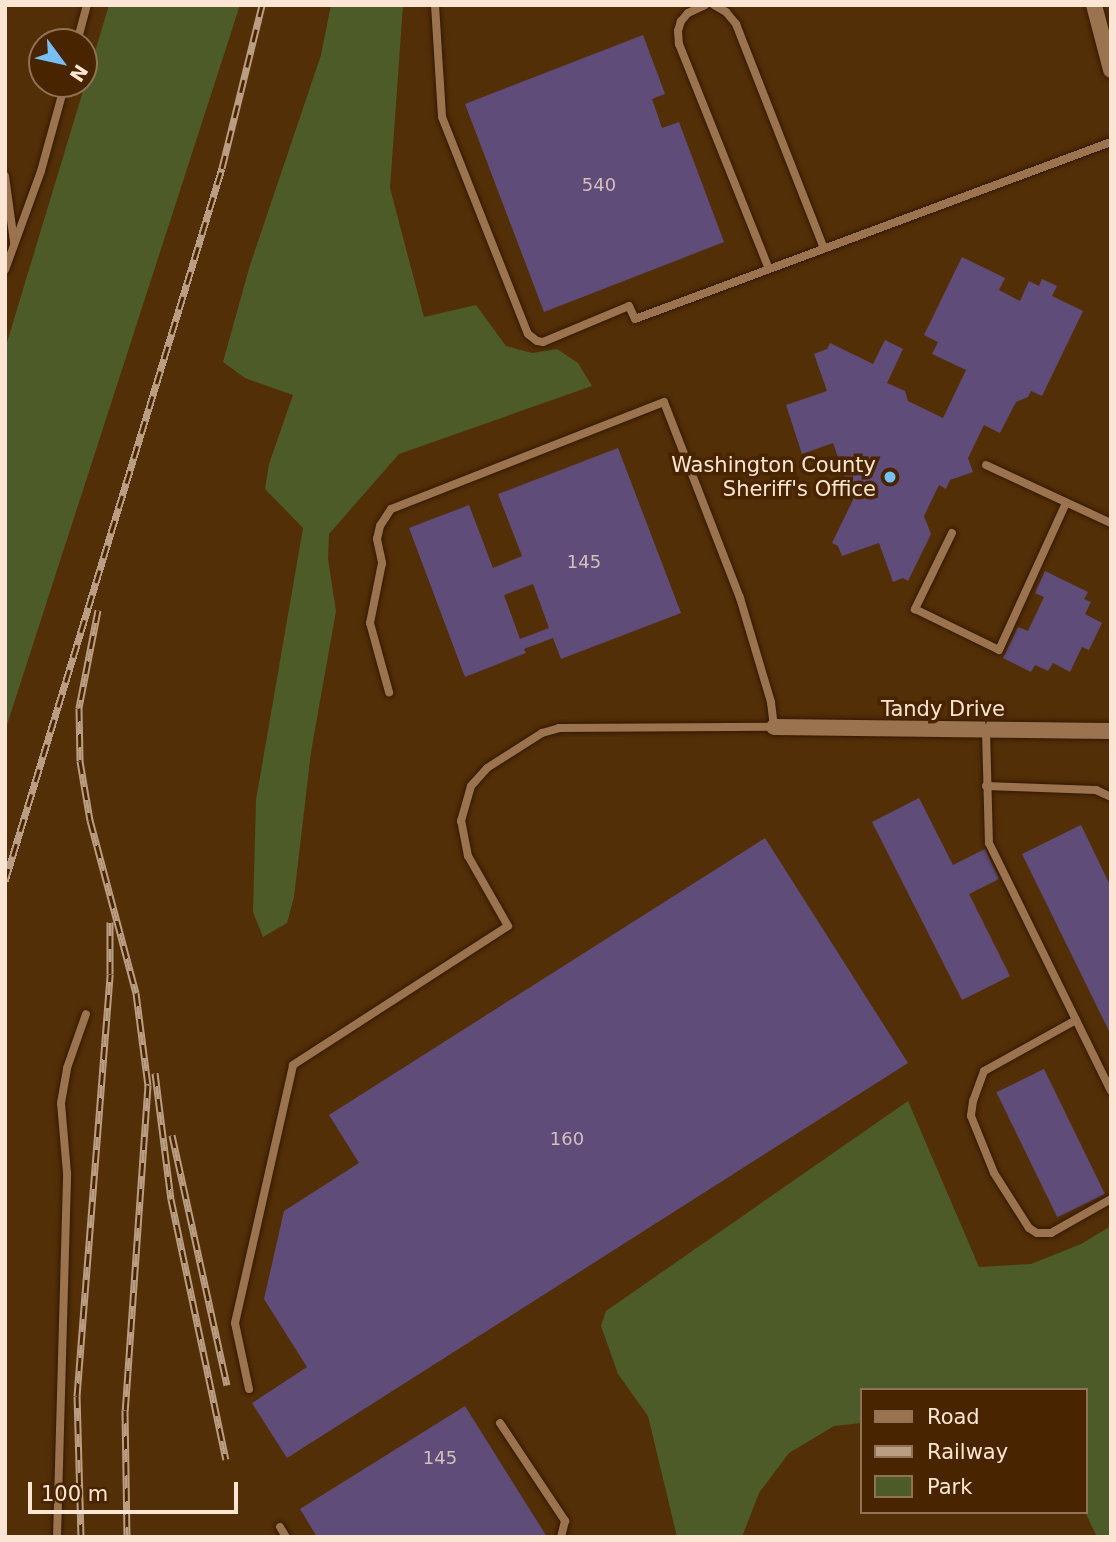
<!DOCTYPE html>
<style>
body{margin:0}
#map{position:relative;width:1116px;height:1542px;overflow:hidden;background:#532f07;font-family:"DejaVu Sans",sans-serif}
div>[style]{position:absolute}
.green>*{inset:0;background:#4c5b27}
.building>*{inset:0;background:#5f4c78;transform-origin:0 0}
.roads{filter:drop-shadow(0 0 2px #331900) drop-shadow(0 0 2px #331900)}
.lane>*{height:8px;margin:-4px;padding:0 4px;transform-origin:4px;border-radius:4px;background:#9b734e}
.street>*{height:16px;margin:-8px;padding:0 8px;transform-origin:8px;border-radius:8px;background:#9b734e}
.rail>*{height:7px;margin-top:-3.5px;transform-origin:0;background:repeating-linear-gradient(90deg,#482500 0 13px,#ba9e83 0 26px);box-sizing:border-box;border-block:2px solid #ba9e83}
.dots>*{width:19px;height:19px;translate:-50% -50%;box-sizing:border-box;border:4px solid #482500;border-radius:50%}
span{translate:-50% -50%;white-space:nowrap;text-align:center;line-height:1.15;-webkit-text-stroke:7px #482500;paint-order:stroke}
.number-label{font-size:18px;color:#d5bfbc}
.number-label span{-webkit-text-stroke-width:0}
.poi-label{font-size:21px;color:#fce5d2}
.right{translate:-100% -50%;text-align:right}
.street-label{font-size:21px;color:#fce5d2}
.frame{position:absolute;inset:0;border:7px solid #fce5d2;pointer-events:none}
.legend{position:absolute;left:860px;top:1388px;width:228px;height:126px;box-sizing:border-box;background:#482500;border:2px solid #907254;margin:0;padding:9px 12px;list-style:none;font-size:21px;color:#fce5d2}
.legend li{display:flex;align-items:center;gap:14px;height:35px}
.legend b{width:35px;border:2px solid #907254}
.north{position:absolute;left:28px;top:28px;width:70px;height:70px;box-sizing:border-box;background:#482500;border:2px solid #907254;border-radius:50%;rotate:123deg;font-size:19px;font-weight:700;line-height:28px;text-align:center;color:#fce5d2}
.north::after{content:'';display:block;margin:auto;width:24px;height:32px;background:#77bff7;clip-path:polygon(50% 0,100% 100%,50% 72%,0 100%)}
.scale{position:absolute;left:28px;top:1482px;width:210px;height:32px;box-sizing:border-box;border:4px solid #fce5d2;border-top:0;padding-left:9px;font-size:21px;line-height:24px;white-space:nowrap;color:#fce5d2;-webkit-text-stroke:5px #482500;paint-order:stroke}
</style>
<div id="map">
<div class="green">
<i style="clip-path:polygon(109px 5px,240px 5px,5px 731px,5px 349px)"></i>
<i style="clip-path:polygon(331px 5px,403px 5px,390px 188px,424px 317px,476px 305px,506px 346px,532px 353px,557px 349px,578px 363px,592px 386px,399px 454px,329px 534px,328px 559px,336px 611px,311px 752px,294px 897px,287px 923px,263px 937px,253px 912px,256px 800px,303px 528px,265px 489px,269px 464px,293px 395px,245px 378px,223px 362px,250px 265px,321px 55px)"></i>
<i style="clip-path:polygon(908px 1101px,979px 1267px,1031px 1264px,1081px 1244px,1111px 1226px,1111px 1537px,1097px 1537px,1085px 1512px,1086px 1390px,862px 1390px,862px 1423px,834px 1426px,789px 1453px,759px 1493px,742px 1537px,677px 1537px,648px 1416px,618px 1374px,601px 1326px,606px 1311px)"></i>
</div>
<div class="building">
<i style="clip-path:polygon(643px 35px,665px 94px,652px 99px,662px 128px,679px 122px,724px 242px,544px 312px,465px 104px)"></i>
<i style="clip-path:polygon(962px 257px,1005px 278px,999px 290px,1020px 301px,1029px 281px,1039px 286px,1042px 279px,1057px 286px,1052px 296px,1083px 311px,1042px 396px,1031px 391px,1028px 397px,1016px 402px,1000px 433px,984px 425px,968px 458px,973px 472px,950px 480px,946px 489px,939px 485px,924px 516px,931px 534px,908px 581px,903px 578px,893px 582px,879px 543px,842px 556px,838px 546px,832px 543px,853px 500px,833px 443px,802px 454px,786px 405px,827px 391px,814px 354px,827px 349px,830px 343px,873px 364px,885px 340px,903px 349px,887px 383px,905px 391px,908px 401px,943px 418px,966px 370px,932px 354px,938px 342px,924px 335px)"></i>
<i style="clip-path:polygon(evenodd,618px 448px,681px 613px,561px 659px,553px 638px,524px 649px,526px 653px,465px 677px,409px 528px,469px 505px,493px 568px,522px 556px,498px 494px,618px 448px,533px 584px,549px 628px,520px 639px,504px 595px,533px 584px)"></i>
<i style="clip-path:polygon(1045px 571px,1088px 592px,1084px 599px,1091px 602px,1085px 614px,1102px 623px,1089px 650px,1082px 647px,1070px 672px,1053px 663px,1048px 671px,1035px 665px,1031px 672px,1003px 658px,1018px 627px,1028px 631px,1044px 597px,1035px 593px)"></i>
<i style="clip-path:polygon(919px 798px,953px 865px,985px 849px,999px 879px,969px 894px,1010px 976px,962px 1000px,872px 822px)"></i>
<i style="clip-path:polygon(1081px 825px,1111px 887px,1111px 1035px,1022px 854px)"></i>
<i style="clip-path:polygon(765px 838px,908px 1063px,287px 1458px,252px 1403px,307px 1367px,264px 1299px,284px 1211px,359px 1163px,329px 1115px)"></i>
<i style="left:1044px;top:1069px;width:139px;height:53px;rotate:64deg"></i>
<i style="clip-path:polygon(465px 1406px,547px 1537px,317px 1537px,300px 1509px)"></i>
</div>
<div class="roads">
<div class="lane">
<i style="left:435px;top:5px;width:112px;rotate:86.4deg"></i>
<i style="left:442px;top:117px;width:233px;rotate:68.4deg"></i>
<i style="left:528px;top:334px;width:11px;rotate:38deg"></i>
<i style="left:537px;top:341px;width:6px;rotate:9deg"></i>
<i style="left:543px;top:342px;width:93px;rotate:-22.7deg"></i>
<i style="left:629px;top:306px;width:14px;rotate:65deg"></i>
<i style="left:635px;top:319px;width:508px;rotate:-20.4deg"></i>
<i style="left:705px;top:5px;width:19px;rotate:155deg"></i>
<i style="left:688px;top:13px;width:11px;rotate:131deg"></i>
<i style="left:681px;top:21px;width:10px;rotate:107deg"></i>
<i style="left:678px;top:31px;width:13px;rotate:86deg"></i>
<i style="left:679px;top:44px;width:242px;rotate:68.2deg"></i>
<i style="left:714px;top:5px;width:14px;rotate:30deg"></i>
<i style="left:726px;top:12px;width:16px;rotate:50deg"></i>
<i style="left:736px;top:24px;width:241px;rotate:68.6deg"></i>
<i style="left:77px;top:42px;width:38px;rotate:-75deg"></i>
<i style="left:5px;top:176px;width:67px;rotate:82.2deg"></i>
<i style="left:5px;top:270px;width:105px;rotate:-70deg"></i>
<i style="left:41px;top:171px;width:90px;rotate:-74.6deg"></i>
<i style="left:986px;top:465px;width:138px;rotate:24.9deg"></i>
<i style="left:952px;top:533px;width:85px;rotate:116deg"></i>
<i style="left:915px;top:609px;width:93px;rotate:26deg"></i>
<i style="left:999px;top:650px;width:162px;rotate:-65.5deg"></i>
<i style="left:986px;top:730px;width:113px;rotate:88.5deg"></i>
<i style="left:989px;top:843px;width:276px;rotate:63.8deg"></i>
<i style="left:986px;top:786px;width:110px;rotate:2.1deg"></i>
<i style="left:1096px;top:790px;width:17px;rotate:25deg"></i>
<i style="left:1076px;top:1020px;width:105px;rotate:151deg"></i>
<i style="left:984px;top:1071px;width:32px;rotate:110deg"></i>
<i style="left:973px;top:1101px;width:15px;rotate:98deg"></i>
<i style="left:971px;top:1116px;width:61px;rotate:68deg"></i>
<i style="left:994px;top:1173px;width:65px;rotate:57.5deg"></i>
<i style="left:1029px;top:1228px;width:9px;rotate:32deg"></i>
<i style="left:1037px;top:1233px;width:14px"></i>
<i style="left:1051px;top:1233px;width:69px;rotate:-29.5deg"></i>
<i style="left:249px;top:1389px;width:67px;rotate:-102deg"></i>
<i style="left:235px;top:1323px;width:264px;rotate:-77.3deg"></i>
<i style="left:293px;top:1065px;width:256px;rotate:-32.9deg"></i>
<i style="left:508px;top:926px;width:81px;rotate:-119.7deg"></i>
<i style="left:468px;top:856px;width:36px;rotate:-101deg"></i>
<i style="left:461px;top:821px;width:36px;rotate:-74deg"></i>
<i style="left:471px;top:786px;width:24px;rotate:-48deg"></i>
<i style="left:487px;top:768px;width:65px;rotate:-32.5deg"></i>
<i style="left:542px;top:733px;width:18px;rotate:-16deg"></i>
<i style="left:559px;top:728px;width:215px;rotate:-0.3deg"></i>
<i style="left:774px;top:727px;width:25px;rotate:-97deg"></i>
<i style="left:771px;top:702px;width:109px;rotate:-106.6deg"></i>
<i style="left:740px;top:598px;width:210px;rotate:-111.2deg"></i>
<i style="left:664px;top:402px;width:293px;rotate:158.6deg"></i>
<i style="left:391px;top:509px;width:20px;rotate:123deg"></i>
<i style="left:380px;top:526px;width:13px;rotate:103deg"></i>
<i style="left:377px;top:539px;width:25px;rotate:78deg"></i>
<i style="left:382px;top:563px;width:61px;rotate:101.3deg"></i>
<i style="left:370px;top:623px;width:72px;rotate:74.6deg"></i>
<i style="left:500px;top:1423px;width:118px;rotate:56.4deg"></i>
<i style="left:565px;top:1521px;width:16px;rotate:104deg"></i>
<i style="left:280px;top:1527px;width:12px;rotate:59deg"></i>
<i style="left:57px;top:1537px;width:364px;rotate:-88.4deg"></i>
<i style="left:67px;top:1173px;width:70px;rotate:-94.9deg"></i>
<i style="left:61px;top:1103px;width:36px;rotate:-80deg"></i>
<i style="left:67px;top:1068px;width:57px;rotate:-70.6deg"></i>
</div>
<div class="street">
<i style="left:1094px;top:5px;width:67px;rotate:75.3deg"></i>
<i style="left:774px;top:727px;width:337px;rotate:0.7deg"></i>
</div>
</div>
<div class="rail">
<i style="left:98px;top:610px;width:100px;rotate:101deg"></i>
<i style="left:79px;top:708px;width:53px;rotate:88.9deg"></i>
<i style="left:80px;top:761px;width:60px;rotate:80.4deg"></i>
<i style="left:90px;top:820px;width:179px;rotate:75.1deg"></i>
<i style="left:136px;top:993px;width:93px;rotate:82.6deg"></i>
<i style="left:148px;top:1085px;width:326px;rotate:94deg"></i>
<i style="left:125px;top:1410px;width:127px;rotate:89.1deg"></i>
<i style="left:5px;top:881px;width:745px;rotate:-73.07deg"></i>
<i style="left:222px;top:168px;width:168px;rotate:-76.2deg"></i>
<i style="left:155px;top:1073px;width:127px;rotate:82.8deg"></i>
<i style="left:171px;top:1199px;width:266px;rotate:78.1deg"></i>
<i style="left:172px;top:1135px;width:256px;rotate:77.6deg"></i>
<i style="left:81px;top:1537px;width:141px;rotate:-91.6deg"></i>
<i style="left:77px;top:1396px;width:423px;rotate:-85.5deg"></i>
<i style="left:110px;top:974px;width:52px;rotate:-90deg"></i>
</div>
<div class="dots">
<i style="left:890px;top:477px;background:#77bff7"></i>
</div>
<div class="number-label">
<span style="left:599px;top:185px">540</span>
<span style="left:584px;top:562px">145</span>
<span style="left:567px;top:1139px">160</span>
<span style="left:440px;top:1458px">145</span>
</div>
<div class="poi-label">
<span class="right" style="left:876px;top:477px">Washington County<br>Sheriff's Office</span>
</div>
<div class="street-label">
<span style="left:943px;top:709px">Tandy Drive</span>
</div>
<div class="frame"></div>
<ul class="legend">
<li><b style="height:9px;background:#9b734e"></b>Road</li>
<li><b style="height:9px;background:#ba9e83"></b>Railway</li>
<li><b style="height:19px;background:#4c5b27"></b>Park</li>
</ul>
<div class="north">N</div>
<div class="scale">100 m</div>
</div>
